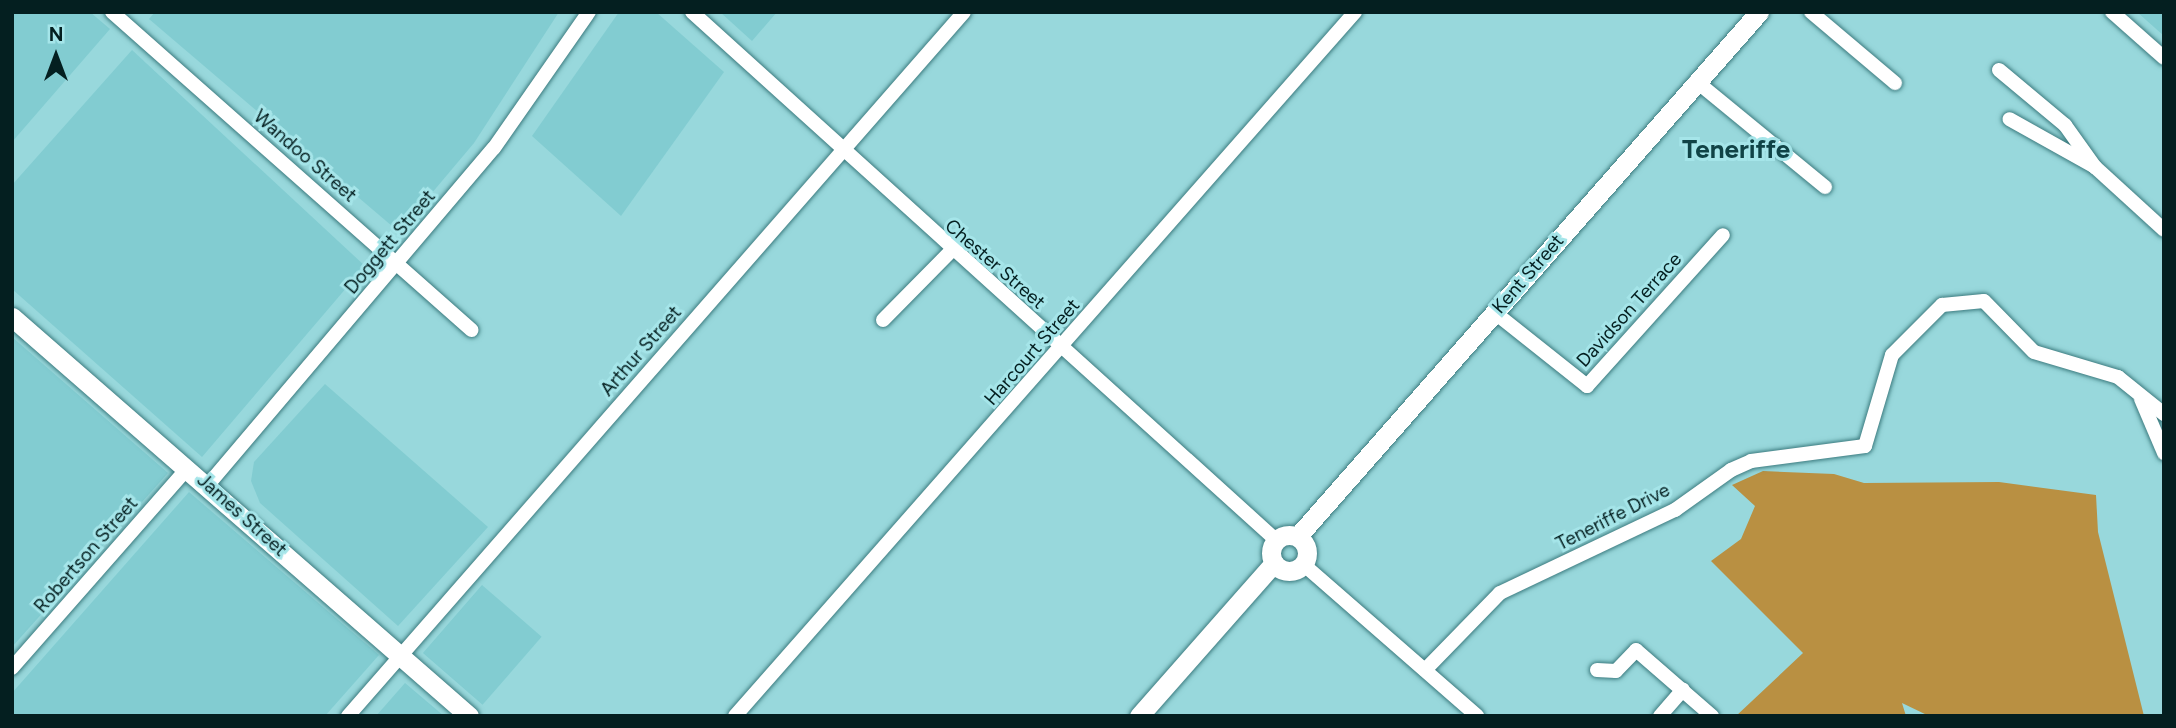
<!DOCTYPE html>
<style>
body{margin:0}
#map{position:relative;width:2176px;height:728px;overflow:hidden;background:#98d8dc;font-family:Figtree,sans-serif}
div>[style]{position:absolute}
.built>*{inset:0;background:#82ccd1;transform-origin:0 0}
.forest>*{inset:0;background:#b99042}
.roads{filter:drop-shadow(0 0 2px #3c7b7f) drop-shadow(0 0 2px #3c7b7f)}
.minor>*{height:14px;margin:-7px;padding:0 7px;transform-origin:7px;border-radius:7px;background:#fff}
.tertiary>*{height:19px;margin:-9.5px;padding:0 9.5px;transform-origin:9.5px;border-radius:9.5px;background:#fff}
.tertiary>.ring{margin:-9.5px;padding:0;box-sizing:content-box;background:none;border:19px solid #fff;border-radius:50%}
span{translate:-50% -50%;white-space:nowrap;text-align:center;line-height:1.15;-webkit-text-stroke:6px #a5e5e9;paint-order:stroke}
.street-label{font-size:19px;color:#041f20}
.district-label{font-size:26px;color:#104346;font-weight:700}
.frame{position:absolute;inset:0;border:14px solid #041f20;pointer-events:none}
.north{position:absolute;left:21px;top:21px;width:70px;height:70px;-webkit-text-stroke:5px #a5e5e9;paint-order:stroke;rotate:0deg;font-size:19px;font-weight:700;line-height:28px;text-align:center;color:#041f20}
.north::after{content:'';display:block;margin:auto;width:24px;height:32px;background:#041f20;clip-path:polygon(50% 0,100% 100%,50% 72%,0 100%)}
</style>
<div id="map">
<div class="built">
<i style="clip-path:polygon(12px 12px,90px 12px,110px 29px,12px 142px)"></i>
<i style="clip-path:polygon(155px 12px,559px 12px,474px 143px,399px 232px,149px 19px)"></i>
<i style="clip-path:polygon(619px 12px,656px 12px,724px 72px,621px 216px,532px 136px)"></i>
<i style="clip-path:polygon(720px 12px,777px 12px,752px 41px)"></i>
<i style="clip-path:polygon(2137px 12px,2164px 12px,2164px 36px)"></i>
<i style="clip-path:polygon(132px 50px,365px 266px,202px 457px,12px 289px,12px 185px)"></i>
<i style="clip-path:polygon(12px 337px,168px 473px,12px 647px)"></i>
<i style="clip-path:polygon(325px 384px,488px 527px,398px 626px,260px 503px,251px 481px,254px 462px)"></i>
<i style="clip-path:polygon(189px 492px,379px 655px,325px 716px,12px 716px,12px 693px)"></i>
<i style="left:482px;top:585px;width:79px;height:90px;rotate:41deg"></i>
<i style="clip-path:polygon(405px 683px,444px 716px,376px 716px)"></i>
</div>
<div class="forest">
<i style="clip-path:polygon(1763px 471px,1834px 474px,1864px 483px,1999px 482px,2096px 495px,2098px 532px,2144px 716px,1929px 716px,1902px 703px,1906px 716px,1736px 716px,1803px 653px,1711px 561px,1741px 539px,1755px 506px,1732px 485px)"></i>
</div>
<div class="roads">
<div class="minor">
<i style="left:112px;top:12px;width:480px;rotate:41.5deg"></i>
<i style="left:692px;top:12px;width:787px;rotate:42.12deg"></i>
<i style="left:1811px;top:12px;width:110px;rotate:40.2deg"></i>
<i style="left:2112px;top:12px;width:69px;rotate:41.5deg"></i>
<i style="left:1999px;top:70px;width:86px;rotate:39.8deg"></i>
<i style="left:2065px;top:125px;width:52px;rotate:54.5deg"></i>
<i style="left:2095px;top:167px;width:98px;rotate:-150.8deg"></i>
<i style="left:1696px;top:81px;width:167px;rotate:39.4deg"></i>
<i style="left:2095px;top:167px;width:93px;rotate:42.4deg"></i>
<i style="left:1494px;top:312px;width:119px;rotate:38.5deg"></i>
<i style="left:1587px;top:386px;width:203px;rotate:-48deg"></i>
<i style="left:883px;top:320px;width:97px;rotate:-45.4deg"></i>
<i style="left:2141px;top:399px;width:59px;rotate:66.9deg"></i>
<i style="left:207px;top:486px;width:443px;rotate:-49.7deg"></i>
<i style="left:494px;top:148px;width:166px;rotate:-55.1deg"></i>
<i style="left:1303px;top:564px;width:231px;rotate:41.1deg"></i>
<i style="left:12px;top:668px;width:266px;rotate:-48.7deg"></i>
<i style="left:1425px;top:670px;width:107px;rotate:-45.8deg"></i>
<i style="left:1500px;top:593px;width:194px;rotate:-25.4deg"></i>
<i style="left:1675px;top:510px;width:69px;rotate:-35.5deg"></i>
<i style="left:1731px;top:470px;width:22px;rotate:-24deg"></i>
<i style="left:1751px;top:461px;width:115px;rotate:-7.5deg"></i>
<i style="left:1865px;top:446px;width:95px;rotate:-73.5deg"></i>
<i style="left:1892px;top:355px;width:71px;rotate:-45deg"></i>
<i style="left:1942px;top:305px;width:42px;rotate:-5.4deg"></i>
<i style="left:1984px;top:301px;width:71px;rotate:45.6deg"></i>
<i style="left:2034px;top:352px;width:88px;rotate:16.6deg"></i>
<i style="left:2118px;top:377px;width:59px;rotate:38.8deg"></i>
<i style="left:1597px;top:670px;width:19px;rotate:3deg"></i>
<i style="left:1616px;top:671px;width:29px;rotate:-46deg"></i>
<i style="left:1636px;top:650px;width:101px;rotate:41deg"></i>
<i style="left:348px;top:716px;width:935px;rotate:-48.81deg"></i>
<i style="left:735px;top:716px;width:938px;rotate:-48.63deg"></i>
<i style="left:1660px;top:716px;width:35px;rotate:-49deg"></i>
</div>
<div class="tertiary">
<i style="left:12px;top:317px;width:607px;rotate:41.12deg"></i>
<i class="ring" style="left:1271px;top:535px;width:17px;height:17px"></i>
<i style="left:1298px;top:536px;width:698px;rotate:-48.66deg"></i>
<i style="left:1139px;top:716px;width:204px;rotate:-48.6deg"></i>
</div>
</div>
<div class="street-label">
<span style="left:305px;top:156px;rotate:41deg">Wandoo Street</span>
<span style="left:390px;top:242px;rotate:-50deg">Doggett Street</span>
<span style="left:995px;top:264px;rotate:41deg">Chester Street</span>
<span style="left:1528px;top:274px;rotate:-49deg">Kent Street</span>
<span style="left:1629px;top:310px;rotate:-48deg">Davidson Terrace</span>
<span style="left:641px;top:351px;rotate:-49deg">Arthur Street</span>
<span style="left:1032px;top:352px;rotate:-49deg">Harcourt Street</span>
<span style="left:242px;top:515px;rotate:42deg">James Street</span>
<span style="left:1613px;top:517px;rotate:-27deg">Teneriffe Drive</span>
<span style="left:86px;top:555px;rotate:-49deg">Robertson Street</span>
</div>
<div class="district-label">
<span style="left:1736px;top:150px">Teneriffe</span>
</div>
<div class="frame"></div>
<div class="north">N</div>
</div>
